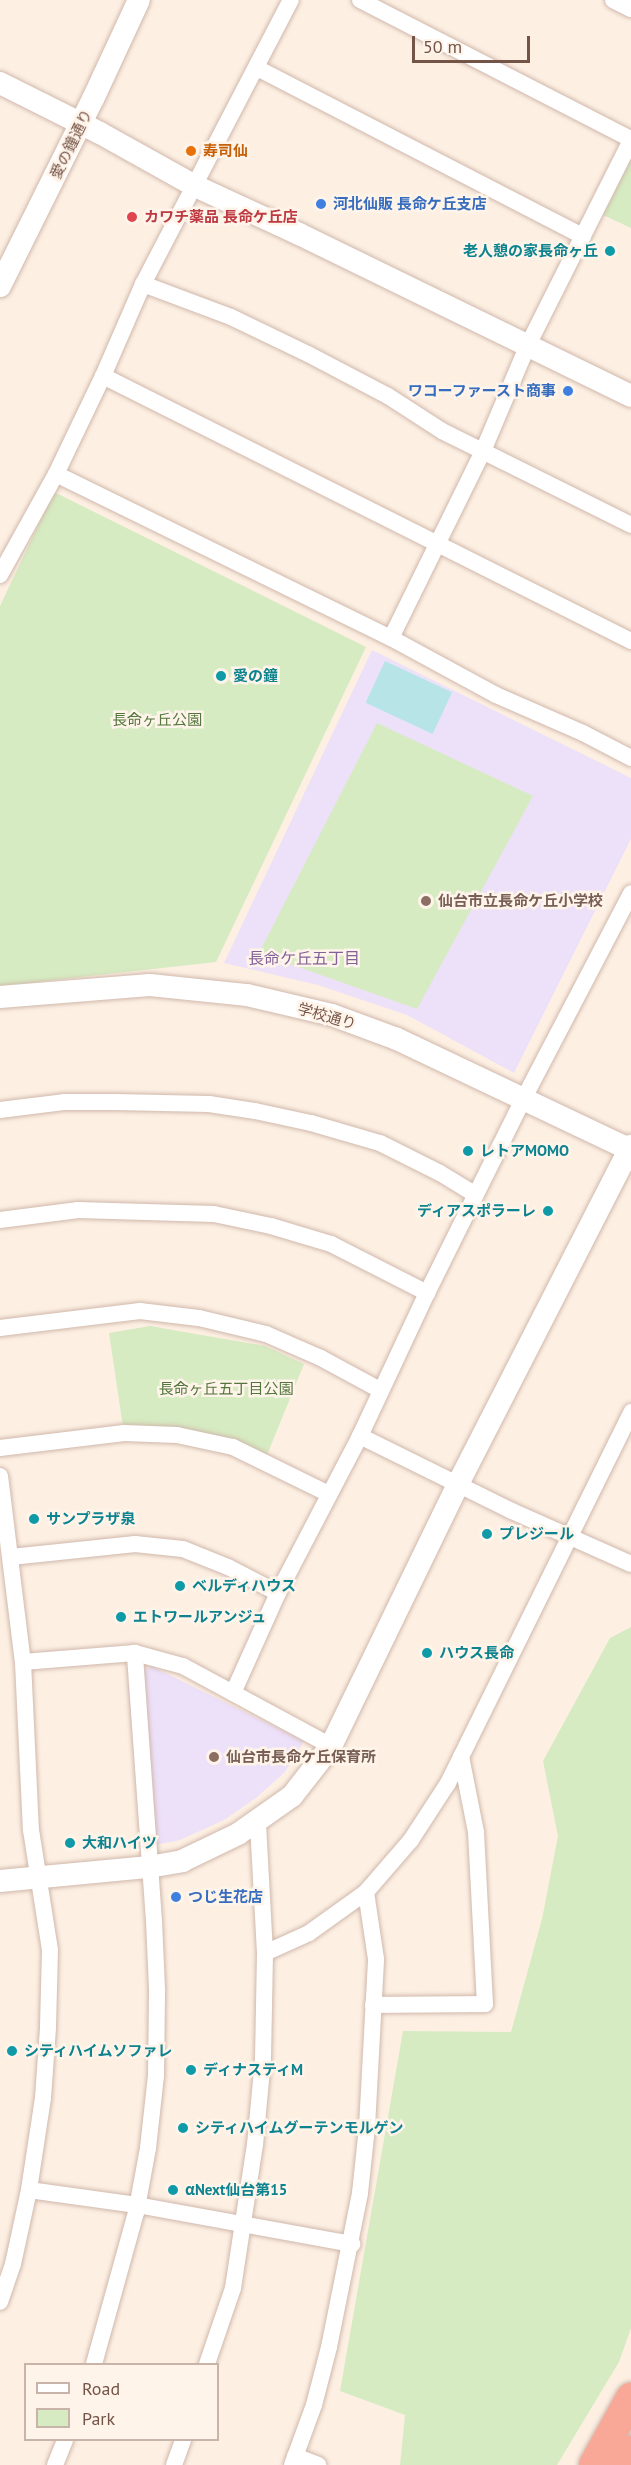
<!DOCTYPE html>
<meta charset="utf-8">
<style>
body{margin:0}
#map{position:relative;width:631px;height:2465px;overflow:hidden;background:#fdf0e3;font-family:"PT Sans","Noto Sans JP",sans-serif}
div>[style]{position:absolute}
.education>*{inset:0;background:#ede0f9}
.green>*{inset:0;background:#d6ebc1}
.water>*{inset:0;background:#b7e5e7;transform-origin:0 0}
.roads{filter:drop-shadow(0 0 2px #d0b8ac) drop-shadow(0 0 2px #d0b8ac)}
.street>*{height:16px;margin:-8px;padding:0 8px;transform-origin:8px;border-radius:8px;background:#fff}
.secondary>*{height:22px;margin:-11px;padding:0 11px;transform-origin:11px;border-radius:11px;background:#fff}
.highway>*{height:30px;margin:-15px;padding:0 15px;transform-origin:15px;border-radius:15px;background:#f9a898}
.dots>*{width:16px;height:16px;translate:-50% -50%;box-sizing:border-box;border:3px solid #fff4ea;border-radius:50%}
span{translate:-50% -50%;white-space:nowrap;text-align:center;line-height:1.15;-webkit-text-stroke:5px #fff4ea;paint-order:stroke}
.street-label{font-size:15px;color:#755448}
.food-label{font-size:15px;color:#c56008;font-weight:700}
.left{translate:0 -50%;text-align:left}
.shop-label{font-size:15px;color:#366cbe;font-weight:700}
.right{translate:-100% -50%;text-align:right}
.health-label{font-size:15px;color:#be3a42;font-weight:700}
.culture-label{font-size:15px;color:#0d838f;font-weight:700}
.park-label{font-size:15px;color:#53763d}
.education-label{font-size:15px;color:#785e54;font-weight:700}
.neighbourhood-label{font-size:16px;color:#826399}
.legend{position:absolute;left:24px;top:2363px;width:195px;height:78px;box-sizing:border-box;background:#fff4ea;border:2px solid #c8b4a9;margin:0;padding:8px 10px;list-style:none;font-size:18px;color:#755448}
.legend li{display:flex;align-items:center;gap:12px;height:30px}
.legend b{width:30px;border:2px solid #c8b4a9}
.scale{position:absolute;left:412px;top:36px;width:118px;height:27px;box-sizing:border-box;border:3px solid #755448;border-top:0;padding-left:8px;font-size:18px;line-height:21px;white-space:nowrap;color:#755448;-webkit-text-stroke:4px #fff4ea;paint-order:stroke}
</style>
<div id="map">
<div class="education">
<i style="clip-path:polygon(372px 650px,631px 778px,631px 839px,514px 1073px,407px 1015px,318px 985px,224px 963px)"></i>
<i style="clip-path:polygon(151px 1666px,304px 1741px,285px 1772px,256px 1798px,224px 1820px,180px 1840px,141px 1848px,128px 1686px,137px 1675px)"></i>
</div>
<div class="green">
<i style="clip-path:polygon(631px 159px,631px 228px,603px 215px)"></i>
<i style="clip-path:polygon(54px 492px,366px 647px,216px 962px,0 986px,0 606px)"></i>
<i style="clip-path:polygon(377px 723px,533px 796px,417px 1009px,259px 953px)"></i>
<i style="clip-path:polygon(150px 1326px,265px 1346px,304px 1364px,267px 1455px,123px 1427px,109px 1333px)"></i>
<i style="clip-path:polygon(631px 1627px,631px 2328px,619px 2362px,557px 2465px,400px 2465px,405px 2415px,340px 2391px,403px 2031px,511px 2032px,542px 1919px,558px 1836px,543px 1761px,610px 1638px)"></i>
</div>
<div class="water">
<i style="left:385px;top:661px;width:74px;height:46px;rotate:25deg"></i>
</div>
<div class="roads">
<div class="street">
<i style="left:360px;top:0;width:305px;rotate:27.2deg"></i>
<i style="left:613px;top:0;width:20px;rotate:27deg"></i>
<i style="left:257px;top:68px;width:367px;rotate:27.3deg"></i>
<i style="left:143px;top:284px;width:94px;rotate:20.6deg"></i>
<i style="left:231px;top:317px;width:85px;rotate:25.7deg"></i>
<i style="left:308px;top:354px;width:90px;rotate:27.7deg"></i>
<i style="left:388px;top:396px;width:64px;rotate:32.9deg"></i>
<i style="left:442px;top:431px;width:211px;rotate:26.4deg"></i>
<i style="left:103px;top:376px;width:591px;rotate:26.65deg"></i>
<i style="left:56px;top:474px;width:373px;rotate:26.1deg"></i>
<i style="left:391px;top:638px;width:119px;rotate:28.5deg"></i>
<i style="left:496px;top:695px;width:95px;rotate:23.6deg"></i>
<i style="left:583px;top:733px;width:54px;rotate:27.5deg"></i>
<i style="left:0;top:575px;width:115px;rotate:-61deg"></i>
<i style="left:56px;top:474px;width:109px;rotate:-64.4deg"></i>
<i style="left:103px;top:376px;width:100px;rotate:-66.5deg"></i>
<i style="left:143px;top:284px;width:320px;rotate:-62.5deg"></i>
<i style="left:391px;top:638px;width:208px;rotate:-63.8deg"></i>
<i style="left:483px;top:451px;width:113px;rotate:-67.1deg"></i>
<i style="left:527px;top:347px;width:232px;rotate:-63.3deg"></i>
<i style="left:0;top:1110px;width:64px;rotate:-7.1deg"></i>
<i style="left:64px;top:1102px;width:51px"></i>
<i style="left:115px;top:1102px;width:94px;rotate:1.2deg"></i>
<i style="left:209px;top:1104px;width:47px;rotate:8.7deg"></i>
<i style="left:255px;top:1111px;width:57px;rotate:12.1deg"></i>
<i style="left:311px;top:1123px;width:72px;rotate:16.2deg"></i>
<i style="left:380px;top:1143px;width:67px;rotate:26.6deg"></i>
<i style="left:440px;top:1173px;width:42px;rotate:31.4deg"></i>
<i style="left:0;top:1220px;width:79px;rotate:-7.3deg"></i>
<i style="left:78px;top:1210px;width:136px;rotate:1.7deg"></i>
<i style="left:214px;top:1214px;width:58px;rotate:11.9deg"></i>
<i style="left:271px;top:1226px;width:63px;rotate:16.7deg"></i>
<i style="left:331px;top:1244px;width:108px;rotate:27deg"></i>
<i style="left:0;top:1328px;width:141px;rotate:-6.9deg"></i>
<i style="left:140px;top:1311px;width:59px;rotate:6.8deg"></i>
<i style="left:199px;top:1318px;width:69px;rotate:13.4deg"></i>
<i style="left:266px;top:1334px;width:60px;rotate:23.6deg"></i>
<i style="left:321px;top:1358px;width:67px;rotate:28.5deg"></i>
<i style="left:360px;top:1436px;width:169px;rotate:26.3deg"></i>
<i style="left:512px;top:1511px;width:130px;rotate:24deg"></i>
<i style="left:0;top:1448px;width:125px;rotate:-6.9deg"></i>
<i style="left:124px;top:1433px;width:53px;rotate:2.2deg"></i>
<i style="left:177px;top:1435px;width:57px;rotate:12.1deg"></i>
<i style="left:233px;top:1447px;width:107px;rotate:26.1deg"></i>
<i style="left:0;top:1476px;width:187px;rotate:83deg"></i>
<i style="left:23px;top:1662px;width:168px;rotate:87.3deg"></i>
<i style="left:31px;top:1830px;width:121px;rotate:81deg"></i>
<i style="left:50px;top:1950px;width:78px;rotate:91.5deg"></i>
<i style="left:48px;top:2028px;width:70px;rotate:94.1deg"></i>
<i style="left:43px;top:2098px;width:93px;rotate:98.7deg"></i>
<i style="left:29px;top:2190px;width:76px;rotate:102.2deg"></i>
<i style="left:13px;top:2264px;width:40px;rotate:108.9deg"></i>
<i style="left:11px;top:1557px;width:125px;rotate:-6deg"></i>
<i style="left:135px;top:1544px;width:48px;rotate:5.9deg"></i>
<i style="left:183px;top:1549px;width:48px;rotate:21.8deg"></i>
<i style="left:228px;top:1567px;width:56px;rotate:27.5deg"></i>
<i style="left:23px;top:1662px;width:112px;rotate:-4.6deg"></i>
<i style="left:135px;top:1653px;width:50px;rotate:15.2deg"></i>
<i style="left:183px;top:1666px;width:168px;rotate:28.4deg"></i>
<i style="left:233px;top:1693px;width:110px;rotate:-65.8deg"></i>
<i style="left:278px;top:1593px;width:177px;rotate:-62.4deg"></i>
<i style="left:360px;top:1436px;width:158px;rotate:-64.9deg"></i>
<i style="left:427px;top:1293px;width:218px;rotate:-63.6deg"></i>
<i style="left:524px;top:1098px;width:231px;rotate:-62.4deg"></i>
<i style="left:265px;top:1953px;width:48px;rotate:-24.4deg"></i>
<i style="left:309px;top:1933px;width:70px;rotate:-35.7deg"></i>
<i style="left:366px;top:1892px;width:69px;rotate:-49.1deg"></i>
<i style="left:411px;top:1840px;width:68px;rotate:-57deg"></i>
<i style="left:448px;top:1783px;width:414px;rotate:-63.7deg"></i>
<i style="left:373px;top:2005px;width:112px;rotate:-0.5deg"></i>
<i style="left:485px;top:2004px;width:172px;rotate:-93deg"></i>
<i style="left:476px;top:1832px;width:77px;rotate:-101.2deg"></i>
<i style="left:29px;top:2190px;width:109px;rotate:7.9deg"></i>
<i style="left:137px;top:2205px;width:219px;rotate:10.3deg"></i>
<i style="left:94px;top:2364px;width:157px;rotate:-74.5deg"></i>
<i style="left:136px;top:2213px;width:66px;rotate:-79.5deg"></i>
<i style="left:148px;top:2148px;width:72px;rotate:-83.7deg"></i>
<i style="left:156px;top:2076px;width:87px;rotate:-89.3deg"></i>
<i style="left:157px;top:1989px;width:68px;rotate:-92.5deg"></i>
<i style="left:154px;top:1921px;width:269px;rotate:-94.1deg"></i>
<i style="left:207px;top:2364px;width:80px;rotate:-71.1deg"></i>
<i style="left:233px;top:2288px;width:145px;rotate:-81.3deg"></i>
<i style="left:255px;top:2145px;width:87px;rotate:-84.7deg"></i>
<i style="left:263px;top:2058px;width:105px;rotate:-88.9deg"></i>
<i style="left:265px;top:1953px;width:131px;rotate:-93.1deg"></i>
<i style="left:295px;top:2456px;width:25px;rotate:21deg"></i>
<i style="left:55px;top:2465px;width:27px;rotate:-68deg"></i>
<i style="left:174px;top:2465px;width:27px;rotate:-70deg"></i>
<i style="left:292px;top:2465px;width:64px;rotate:-69.9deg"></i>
<i style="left:314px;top:2405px;width:60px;rotate:-75.5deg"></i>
<i style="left:329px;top:2347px;width:157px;rotate:-78.6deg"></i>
<i style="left:360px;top:2193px;width:66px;rotate:-83.9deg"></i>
<i style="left:367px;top:2127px;width:168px;rotate:-86.9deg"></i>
<i style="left:376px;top:1959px;width:68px;rotate:-98.5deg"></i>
</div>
<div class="secondary">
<i style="left:0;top:83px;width:112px;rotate:26.6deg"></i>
<i style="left:100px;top:133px;width:107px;rotate:29.2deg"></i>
<i style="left:193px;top:185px;width:117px;rotate:24.8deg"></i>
<i style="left:299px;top:234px;width:369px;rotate:26deg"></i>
<i style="left:0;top:286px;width:209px;rotate:-63.6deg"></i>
<i style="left:93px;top:99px;width:109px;rotate:-65.1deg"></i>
<i style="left:0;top:997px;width:150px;rotate:-4.6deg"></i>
<i style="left:150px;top:985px;width:98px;rotate:5.9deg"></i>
<i style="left:247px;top:995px;width:87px;rotate:13.2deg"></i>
<i style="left:332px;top:1015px;width:69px;rotate:20.3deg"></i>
<i style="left:397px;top:1039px;width:257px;rotate:25.4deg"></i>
<i style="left:0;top:1881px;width:150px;rotate:-5.4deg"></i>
<i style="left:149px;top:1867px;width:34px;rotate:-10deg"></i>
<i style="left:182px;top:1861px;width:62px;rotate:-25.7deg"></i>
<i style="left:238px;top:1834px;width:66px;rotate:-35.1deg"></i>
<i style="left:292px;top:1796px;width:63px;rotate:-52deg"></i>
<i style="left:331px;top:1746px;width:291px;rotate:-64.1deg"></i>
<i style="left:458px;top:1484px;width:380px;rotate:-62.9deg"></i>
</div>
<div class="highway">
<i style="left:594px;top:2465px;width:77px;rotate:-61.1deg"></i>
<i style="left:623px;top:2465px;width:16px;rotate:-60deg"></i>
</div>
</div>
<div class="dots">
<i style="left:191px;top:151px;background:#e8710a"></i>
<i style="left:321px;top:204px;background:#3f7fe0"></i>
<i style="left:132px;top:217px;background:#e0444e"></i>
<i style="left:610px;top:251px;background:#0f9aa8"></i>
<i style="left:568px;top:391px;background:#3f7fe0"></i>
<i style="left:221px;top:676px;background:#0f9aa8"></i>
<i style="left:426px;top:901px;background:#8d6e63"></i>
<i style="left:468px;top:1151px;background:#0f9aa8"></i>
<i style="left:548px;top:1211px;background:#0f9aa8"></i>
<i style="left:34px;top:1519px;background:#0f9aa8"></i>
<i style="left:487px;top:1534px;background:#0f9aa8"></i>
<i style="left:180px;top:1586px;background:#0f9aa8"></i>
<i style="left:121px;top:1617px;background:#0f9aa8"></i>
<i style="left:427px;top:1653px;background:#0f9aa8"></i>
<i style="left:214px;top:1757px;background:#8d6e63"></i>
<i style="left:70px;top:1843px;background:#0f9aa8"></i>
<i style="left:176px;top:1897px;background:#3f7fe0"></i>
<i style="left:12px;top:2051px;background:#0f9aa8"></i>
<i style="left:191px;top:2070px;background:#0f9aa8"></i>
<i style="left:183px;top:2128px;background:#0f9aa8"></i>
<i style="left:173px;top:2190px;background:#0f9aa8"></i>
</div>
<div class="street-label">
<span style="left:71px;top:144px;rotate:-64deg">愛の鐘通り</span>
<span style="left:327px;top:1016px;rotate:16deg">学校通り</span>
</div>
<div class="food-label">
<span class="left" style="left:203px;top:151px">寿司仙</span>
</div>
<div class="shop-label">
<span class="left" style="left:333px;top:204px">河北仙販 長命ケ丘支店</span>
<span class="right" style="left:556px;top:391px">ワコーファースト商事</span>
<span class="left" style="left:188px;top:1897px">つじ生花店</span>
</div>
<div class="health-label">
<span class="left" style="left:144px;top:217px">カワチ薬品 長命ケ丘店</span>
</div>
<div class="culture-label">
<span class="right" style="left:598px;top:251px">老人憩の家長命ヶ丘</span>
<span class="left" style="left:233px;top:676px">愛の鐘</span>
<span class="left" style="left:480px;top:1151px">レトアMOMO</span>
<span class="right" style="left:536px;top:1211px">ディアスポラーレ</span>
<span class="left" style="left:46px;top:1519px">サンプラザ泉</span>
<span class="left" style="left:499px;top:1534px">プレジール</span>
<span class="left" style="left:192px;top:1586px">ベルディハウス</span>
<span class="left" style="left:133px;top:1617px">エトワールアンジュ</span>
<span class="left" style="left:439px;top:1653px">ハウス長命</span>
<span class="left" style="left:82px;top:1843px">大和ハイツ</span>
<span class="left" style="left:24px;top:2051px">シティハイムソファレ</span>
<span class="left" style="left:203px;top:2070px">ディナスティM</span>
<span class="left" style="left:195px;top:2128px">シティハイムグーテンモルゲン</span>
<span class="left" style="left:185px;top:2190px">αNext仙台第15</span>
</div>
<div class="park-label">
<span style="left:157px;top:720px">長命ヶ丘公園</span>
<span style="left:226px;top:1389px">長命ヶ丘五丁目公園</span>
</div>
<div class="education-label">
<span class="left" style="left:438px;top:901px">仙台市立長命ケ丘小学校</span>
<span class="left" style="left:226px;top:1757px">仙台市長命ケ丘保育所</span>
</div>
<div class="neighbourhood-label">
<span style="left:304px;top:958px">長命ケ丘五丁目</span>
</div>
<ul class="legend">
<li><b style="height:8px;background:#fff"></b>Road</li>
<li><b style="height:16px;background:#d6ebc1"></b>Park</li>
</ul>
<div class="scale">50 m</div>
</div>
